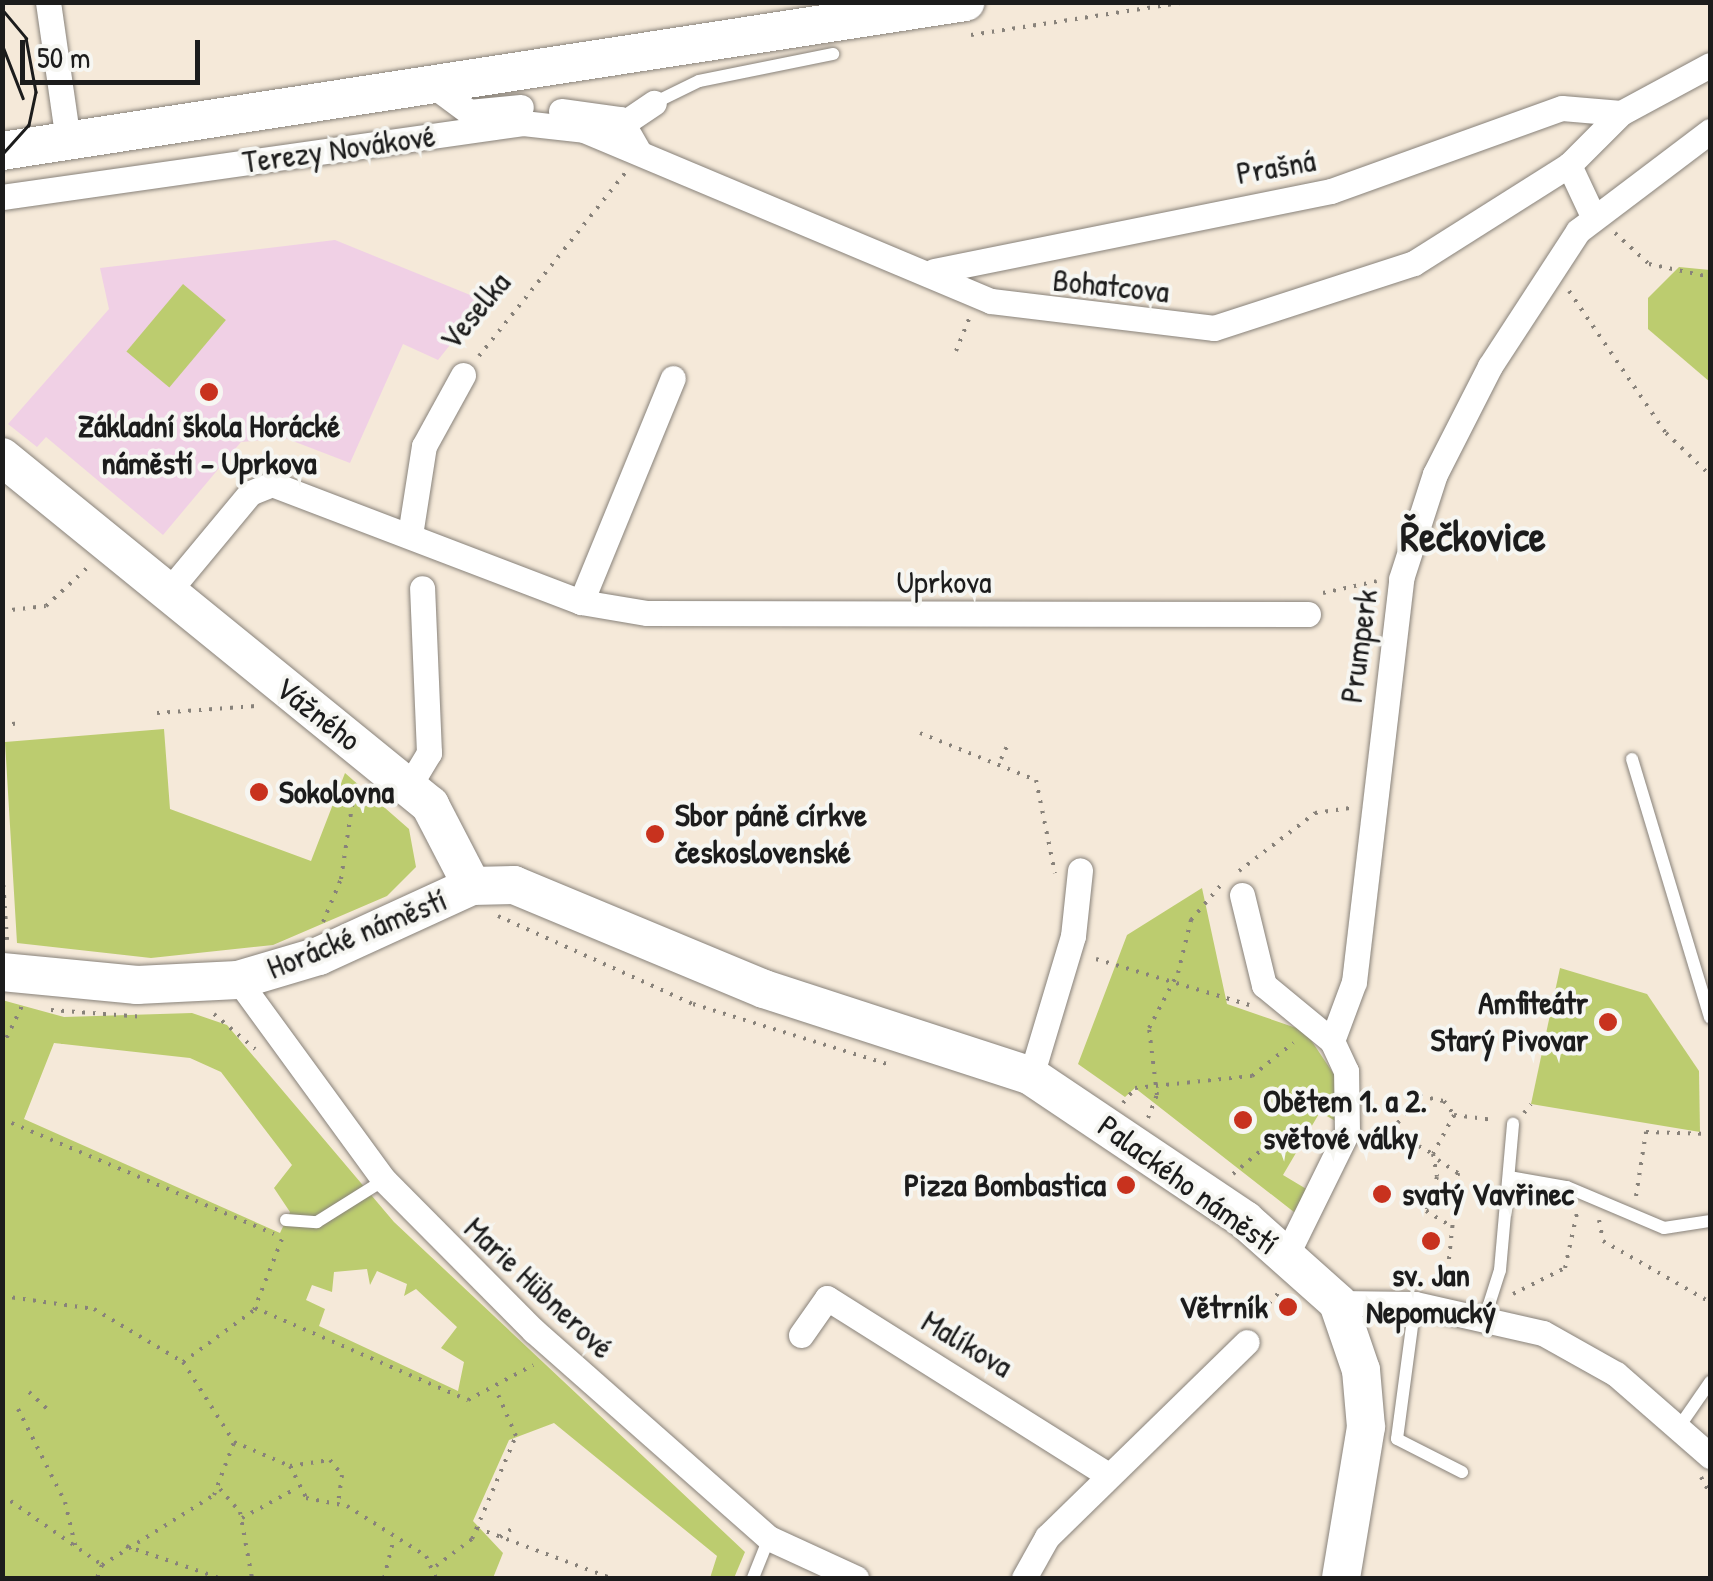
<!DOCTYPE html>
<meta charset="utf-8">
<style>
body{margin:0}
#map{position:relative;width:1713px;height:1581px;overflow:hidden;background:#f5e9d9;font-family:"Patrick Hand",sans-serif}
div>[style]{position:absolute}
.built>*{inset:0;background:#f0d0e5}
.green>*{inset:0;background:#bccc6f;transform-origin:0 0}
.path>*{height:4px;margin-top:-2px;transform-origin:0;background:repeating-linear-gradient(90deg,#88827a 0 2.5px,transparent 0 10.5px)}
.roads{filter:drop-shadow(0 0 2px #88827a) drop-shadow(0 0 2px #88827a)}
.lane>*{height:12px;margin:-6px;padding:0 6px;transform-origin:6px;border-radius:6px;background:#fff}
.street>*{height:25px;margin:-12.5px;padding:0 12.5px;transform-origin:12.5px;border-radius:12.5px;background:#fff}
.secondary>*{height:38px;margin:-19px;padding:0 19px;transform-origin:19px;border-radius:19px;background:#fff}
.tram>*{height:2.5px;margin:-1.25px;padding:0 1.25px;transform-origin:1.25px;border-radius:1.25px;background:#1c1c1c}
.dots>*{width:28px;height:28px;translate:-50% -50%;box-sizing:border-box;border:5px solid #f6f6f2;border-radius:50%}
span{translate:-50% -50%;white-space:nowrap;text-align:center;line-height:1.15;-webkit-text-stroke:8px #f6f6f2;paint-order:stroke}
.street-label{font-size:32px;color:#1c1c1c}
.poi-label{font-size:32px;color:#1c1c1c;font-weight:700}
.left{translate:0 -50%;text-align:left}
.right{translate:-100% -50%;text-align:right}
.district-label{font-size:42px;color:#1c1c1c;font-weight:700}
.frame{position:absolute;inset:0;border:5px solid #1c1c1c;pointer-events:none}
.scale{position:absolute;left:20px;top:40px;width:180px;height:45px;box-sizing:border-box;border:5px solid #1c1c1c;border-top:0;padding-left:12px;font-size:30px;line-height:35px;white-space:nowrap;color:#1c1c1c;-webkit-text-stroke:8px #f6f6f2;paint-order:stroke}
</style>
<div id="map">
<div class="built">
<i style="clip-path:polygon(335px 240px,485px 301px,438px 360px,403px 344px,350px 463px,285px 438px,241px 442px,163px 535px,46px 437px,37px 447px,8px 424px,109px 309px,100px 268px)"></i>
</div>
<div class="green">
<i style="clip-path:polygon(1679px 267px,1710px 270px,1710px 382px,1648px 329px,1648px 298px)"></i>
<i style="left:183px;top:284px;width:56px;height:88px;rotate:40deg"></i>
<i style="clip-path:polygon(164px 729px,170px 809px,311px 861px,345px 773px,409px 829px,416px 867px,387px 896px,273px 945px,151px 958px,17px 943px,5px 742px)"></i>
<i style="clip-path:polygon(1202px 888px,1227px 1004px,1305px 1031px,1335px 1076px,1337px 1122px,1320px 1112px,1283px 1175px,1313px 1193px,1299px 1216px,1135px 1088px,1125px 1097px,1078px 1064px,1127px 935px)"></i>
<i style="clip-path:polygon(1560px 968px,1647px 994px,1699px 1071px,1700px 1132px,1531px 1104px)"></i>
<i style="clip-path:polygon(evenodd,2px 1000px,64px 1017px,192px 1013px,227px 1025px,394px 1222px,745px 1552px,734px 1578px,710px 1578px,717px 1556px,554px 1423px,509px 1440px,473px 1521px,503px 1553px,493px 1578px,3px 1578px,2px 1000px,54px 1043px,190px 1058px,221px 1072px,292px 1165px,274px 1188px,290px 1212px,280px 1233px,24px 1119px,54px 1043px,2px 1000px,367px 1269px,370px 1285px,377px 1271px,407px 1284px,404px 1296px,416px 1289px,457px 1327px,441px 1348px,464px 1362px,458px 1391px,319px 1326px,325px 1309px,306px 1300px,312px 1285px,332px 1292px,334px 1272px,367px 1269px)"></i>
</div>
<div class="path">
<i style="left:971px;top:35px;width:218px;rotate:-8.7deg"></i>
<i style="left:1615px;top:233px;width:46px;rotate:42.4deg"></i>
<i style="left:1649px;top:264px;width:62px;rotate:12deg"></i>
<i style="left:1569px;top:291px;width:172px;rotate:55.7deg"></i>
<i style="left:1666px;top:433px;width:61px;rotate:43.7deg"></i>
<i style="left:956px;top:351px;width:37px;rotate:-68deg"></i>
<i style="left:479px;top:356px;width:236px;rotate:-51.4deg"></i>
<i style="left:1323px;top:593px;width:55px;rotate:-12.5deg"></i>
<i style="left:2px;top:611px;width:44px;rotate:-6.5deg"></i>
<i style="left:46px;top:606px;width:57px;rotate:-42.9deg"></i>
<i style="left:157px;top:713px;width:100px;rotate:-4deg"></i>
<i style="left:2px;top:725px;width:20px;rotate:-6deg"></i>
<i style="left:920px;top:733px;width:125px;rotate:22.1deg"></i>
<i style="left:1036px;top:780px;width:95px;rotate:78.5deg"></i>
<i style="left:1001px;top:759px;width:19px;rotate:-65deg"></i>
<i style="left:2px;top:864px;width:76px;rotate:86.2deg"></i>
<i style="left:1239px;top:871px;width:96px;rotate:-37.3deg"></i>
<i style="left:1315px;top:813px;width:37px;rotate:-8deg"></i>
<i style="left:498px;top:916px;width:214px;rotate:24.3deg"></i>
<i style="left:693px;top:1004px;width:206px;rotate:17.2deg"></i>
<i style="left:323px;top:922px;width:47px;rotate:-67.3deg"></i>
<i style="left:341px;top:879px;width:94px;rotate:-81.4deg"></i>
<i style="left:1096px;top:959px;width:160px;rotate:16.7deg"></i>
<i style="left:51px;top:1010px;width:94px;rotate:4.3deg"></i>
<i style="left:214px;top:1014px;width:54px;rotate:40.5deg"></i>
<i style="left:2px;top:1047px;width:46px;rotate:-64deg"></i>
<i style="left:1123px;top:1103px;width:19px;rotate:-51deg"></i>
<i style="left:1135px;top:1088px;width:118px;rotate:-5.9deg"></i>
<i style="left:1252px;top:1076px;width:53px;rotate:-38.8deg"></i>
<i style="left:1524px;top:1113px;width:11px;rotate:-52deg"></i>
<i style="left:1454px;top:1115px;width:40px;rotate:7.1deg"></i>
<i style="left:1148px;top:1118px;width:25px;rotate:-69deg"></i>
<i style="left:1157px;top:1095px;width:67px;rotate:-96.8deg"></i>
<i style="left:1149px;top:1028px;width:62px;rotate:-62.2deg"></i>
<i style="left:1178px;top:973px;width:55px;rotate:-76.2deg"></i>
<i style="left:1191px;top:920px;width:45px;rotate:-49.5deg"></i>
<i style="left:2px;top:1119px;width:295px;rotate:22.9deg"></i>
<i style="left:1391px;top:1131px;width:45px;rotate:-50.4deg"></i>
<i style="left:1420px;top:1096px;width:25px;rotate:12deg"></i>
<i style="left:1444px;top:1101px;width:17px;rotate:54deg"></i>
<i style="left:1454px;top:1115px;width:44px;rotate:118.3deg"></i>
<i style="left:1433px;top:1154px;width:23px;rotate:80deg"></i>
<i style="left:1437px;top:1177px;width:36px;rotate:108deg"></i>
<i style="left:1426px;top:1211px;width:27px;rotate:31deg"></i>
<i style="left:1371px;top:1140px;width:22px;rotate:-24deg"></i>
<i style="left:1391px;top:1131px;width:48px;rotate:28.7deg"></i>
<i style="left:1438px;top:1160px;width:24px;rotate:33deg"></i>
<i style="left:1458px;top:1173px;width:116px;rotate:96deg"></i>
<i style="left:1233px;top:1174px;width:50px;rotate:-40.1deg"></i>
<i style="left:1271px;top:1142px;width:45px;rotate:-7.6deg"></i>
<i style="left:1636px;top:1196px;width:65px;rotate:-81.1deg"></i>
<i style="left:1646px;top:1132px;width:64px;rotate:1.8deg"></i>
<i style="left:1599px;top:1220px;width:21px;rotate:79deg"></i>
<i style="left:1603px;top:1241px;width:123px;rotate:29.7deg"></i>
<i style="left:1513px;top:1294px;width:58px;rotate:-26.6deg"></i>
<i style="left:1565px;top:1268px;width:56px;rotate:-77.7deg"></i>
<i style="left:2px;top:1296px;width:93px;rotate:8deg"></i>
<i style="left:94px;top:1309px;width:104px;rotate:30.8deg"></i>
<i style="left:183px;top:1362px;width:88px;rotate:-36.2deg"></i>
<i style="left:254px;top:1310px;width:76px;rotate:-68.5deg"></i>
<i style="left:255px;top:1308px;width:232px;rotate:23.4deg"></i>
<i style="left:468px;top:1400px;width:74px;rotate:-28.3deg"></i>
<i style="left:1255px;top:1319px;width:36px;rotate:-48deg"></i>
<i style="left:2px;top:1327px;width:10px;rotate:73deg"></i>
<i style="left:183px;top:1362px;width:95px;rotate:57.5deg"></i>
<i style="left:234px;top:1442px;width:61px;rotate:23.2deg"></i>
<i style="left:290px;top:1466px;width:36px;rotate:63deg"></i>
<i style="left:306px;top:1498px;width:42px;rotate:11deg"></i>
<i style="left:347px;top:1506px;width:93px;rotate:32.3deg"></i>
<i style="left:426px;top:1556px;width:24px;rotate:66deg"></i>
<i style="left:29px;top:1392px;width:26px;rotate:43deg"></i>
<i style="left:18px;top:1409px;width:104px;rotate:63.2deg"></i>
<i style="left:65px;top:1502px;width:48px;rotate:76.8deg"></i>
<i style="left:290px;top:1466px;width:40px;rotate:-8.5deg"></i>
<i style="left:330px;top:1460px;width:19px;rotate:51deg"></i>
<i style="left:342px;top:1475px;width:29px;rotate:98deg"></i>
<i style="left:1701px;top:1477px;width:19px;rotate:62deg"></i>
<i style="left:220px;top:1489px;width:30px;rotate:49deg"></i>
<i style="left:240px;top:1512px;width:67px;rotate:79.7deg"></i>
<i style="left:2px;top:1495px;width:122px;rotate:35deg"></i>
<i style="left:102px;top:1565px;width:14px;rotate:111deg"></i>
<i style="left:242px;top:1518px;width:60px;rotate:-28.7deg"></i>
<i style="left:477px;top:1528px;width:143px;rotate:20.5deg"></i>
<i style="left:500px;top:1537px;width:19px;rotate:-35deg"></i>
<i style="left:126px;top:1546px;width:98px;rotate:19deg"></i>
<i style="left:102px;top:1565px;width:132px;rotate:-32deg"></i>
<i style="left:214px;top:1495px;width:57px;rotate:-69.3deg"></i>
<i style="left:436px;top:1566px;width:45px;rotate:-36.9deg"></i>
<i style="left:472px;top:1539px;width:112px;rotate:-66.9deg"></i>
<i style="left:516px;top:1436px;width:48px;rotate:-113.4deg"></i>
<i style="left:384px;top:1578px;width:38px;rotate:-76deg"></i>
</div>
<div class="roads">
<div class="lane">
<i style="left:654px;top:103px;width:50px;rotate:-26.1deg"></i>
<i style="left:699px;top:81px;width:137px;rotate:-11.4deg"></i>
<i style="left:1632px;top:759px;width:270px;rotate:73.2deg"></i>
<i style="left:1509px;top:1177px;width:59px;rotate:9.8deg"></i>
<i style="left:1567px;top:1187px;width:105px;rotate:22.9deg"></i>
<i style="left:1664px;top:1228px;width:47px;rotate:-8.7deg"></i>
<i style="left:286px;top:1220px;width:31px;rotate:4deg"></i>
<i style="left:317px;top:1222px;width:79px;rotate:-32.1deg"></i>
<i style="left:1415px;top:1304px;width:136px;rotate:97.6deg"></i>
<i style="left:1397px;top:1439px;width:73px;rotate:26.9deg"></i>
<i style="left:1485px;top:1317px;width:49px;rotate:-72.3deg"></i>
<i style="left:1500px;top:1270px;width:147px;rotate:-84.9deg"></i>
<i style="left:1679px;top:1427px;width:55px;rotate:-55.4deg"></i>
<i style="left:753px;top:1578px;width:43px;rotate:-68.2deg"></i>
</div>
<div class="street">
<i style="left:48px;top:2px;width:139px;rotate:81.8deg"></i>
<i style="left:431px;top:84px;width:47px;rotate:36.4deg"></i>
<i style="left:469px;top:112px;width:52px;rotate:-5.5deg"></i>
<i style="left:561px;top:111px;width:60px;rotate:7.7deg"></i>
<i style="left:620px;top:119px;width:38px;rotate:60deg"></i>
<i style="left:624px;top:123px;width:36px;rotate:-34deg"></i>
<i style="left:1569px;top:165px;width:54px;rotate:64.9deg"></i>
<i style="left:2px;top:197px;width:526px;rotate:-8.08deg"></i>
<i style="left:523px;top:123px;width:61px;rotate:6.5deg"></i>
<i style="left:584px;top:130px;width:441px;rotate:22.8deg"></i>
<i style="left:991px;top:301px;width:225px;rotate:6.9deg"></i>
<i style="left:1214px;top:328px;width:210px;rotate:-18deg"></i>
<i style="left:1414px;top:263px;width:183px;rotate:-32.3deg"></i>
<i style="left:1569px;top:165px;width:74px;rotate:-45deg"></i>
<i style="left:1621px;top:113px;width:101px;rotate:-28.3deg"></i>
<i style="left:934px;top:271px;width:405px;rotate:-11.4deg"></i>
<i style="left:1331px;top:191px;width:245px;rotate:-19.8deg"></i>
<i style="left:1562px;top:108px;width:59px;rotate:4.8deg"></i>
<i style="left:410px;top:535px;width:90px;rotate:-81.1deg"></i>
<i style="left:424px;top:446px;width:81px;rotate:-61.2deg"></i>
<i style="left:167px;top:593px;width:130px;rotate:-50.3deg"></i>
<i style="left:250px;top:493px;width:24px;rotate:-22deg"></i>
<i style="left:272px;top:484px;width:331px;rotate:20.9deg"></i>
<i style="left:581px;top:602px;width:67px;rotate:9.5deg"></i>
<i style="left:647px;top:613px;width:661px;rotate:0.09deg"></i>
<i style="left:581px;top:602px;width:242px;rotate:-67.7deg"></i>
<i style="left:409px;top:786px;width:39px;rotate:-59deg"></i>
<i style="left:429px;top:753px;width:165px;rotate:-92.4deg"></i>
<i style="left:1242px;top:895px;width:93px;rotate:76.3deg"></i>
<i style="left:1264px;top:985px;width:88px;rotate:39.5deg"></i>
<i style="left:238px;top:980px;width:248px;rotate:53.9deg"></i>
<i style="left:384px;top:1180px;width:213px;rotate:45.2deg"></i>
<i style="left:534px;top:1331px;width:313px;rotate:41.4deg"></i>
<i style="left:769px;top:1538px;width:96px;rotate:24.7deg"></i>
<i style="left:1031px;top:1076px;width:146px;rotate:-73.3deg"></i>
<i style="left:1073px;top:936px;width:66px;rotate:-83.9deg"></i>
<i style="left:1286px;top:1256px;width:138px;rotate:-63.8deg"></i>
<i style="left:1347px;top:1132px;width:61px;rotate:-90.9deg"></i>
<i style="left:1346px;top:1071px;width:33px;rotate:-115deg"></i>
<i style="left:1332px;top:1041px;width:63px;rotate:-69.6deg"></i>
<i style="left:1354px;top:982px;width:406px;rotate:-83.3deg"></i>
<i style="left:1401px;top:579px;width:110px;rotate:-72.1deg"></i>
<i style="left:1435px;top:474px;width:121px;rotate:-63deg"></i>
<i style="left:1490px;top:366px;width:161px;rotate:-56.9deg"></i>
<i style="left:1578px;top:231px;width:166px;rotate:-37.1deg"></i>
<i style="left:1338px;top:1303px;width:77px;rotate:0.7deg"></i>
<i style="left:1415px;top:1304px;width:131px;rotate:12.8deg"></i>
<i style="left:1543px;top:1333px;width:84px;rotate:29.3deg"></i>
<i style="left:1616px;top:1374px;width:125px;rotate:41.1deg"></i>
<i style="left:801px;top:1335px;width:45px;rotate:-54.9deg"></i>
<i style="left:827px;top:1298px;width:332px;rotate:32.2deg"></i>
<i style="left:1024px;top:1578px;width:47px;rotate:-60.7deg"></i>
<i style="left:1047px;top:1537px;width:279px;rotate:-44.3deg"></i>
</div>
<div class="secondary">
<i style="left:2px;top:151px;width:975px;rotate:-8.79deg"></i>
<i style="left:2px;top:457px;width:552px;rotate:39.11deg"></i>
<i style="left:430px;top:805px;width:91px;rotate:62.6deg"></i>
<i style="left:2px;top:972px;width:136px;rotate:5.5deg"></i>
<i style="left:137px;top:985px;width:101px;rotate:-2.8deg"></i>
<i style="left:238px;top:980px;width:84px;rotate:-16.5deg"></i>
<i style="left:319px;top:956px;width:168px;rotate:-24.6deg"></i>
<i style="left:472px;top:886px;width:42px;rotate:-1.4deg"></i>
<i style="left:514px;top:885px;width:271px;rotate:22.6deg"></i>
<i style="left:764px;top:989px;width:281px;rotate:18deg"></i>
<i style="left:1031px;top:1076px;width:258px;rotate:33.9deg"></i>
<i style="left:1245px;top:1220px;width:125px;rotate:41.7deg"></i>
<i style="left:1338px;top:1303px;width:71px;rotate:71.1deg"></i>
<i style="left:1361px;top:1370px;width:57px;rotate:85deg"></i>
<i style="left:1366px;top:1427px;width:153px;rotate:99.4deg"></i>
</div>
</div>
<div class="tram">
<i style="left:2px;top:9px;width:38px;rotate:50deg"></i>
<i style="left:26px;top:38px;width:55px;rotate:79.5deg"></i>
<i style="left:36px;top:92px;width:34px;rotate:102deg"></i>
<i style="left:29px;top:125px;width:40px;rotate:132deg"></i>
<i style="left:2px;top:44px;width:58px;rotate:68.7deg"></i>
</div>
<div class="dots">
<i style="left:209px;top:392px;background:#c8321e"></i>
<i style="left:259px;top:792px;background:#c8321e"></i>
<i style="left:655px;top:834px;background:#c8321e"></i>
<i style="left:1608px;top:1022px;background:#c8321e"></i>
<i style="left:1243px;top:1120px;background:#c8321e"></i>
<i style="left:1126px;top:1185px;background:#c8321e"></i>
<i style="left:1382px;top:1194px;background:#c8321e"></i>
<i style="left:1431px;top:1241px;background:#c8321e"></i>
<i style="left:1288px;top:1307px;background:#c8321e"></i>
</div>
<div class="street-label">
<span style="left:339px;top:149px;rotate:-8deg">Terezy Novákové</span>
<span style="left:1276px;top:167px;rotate:-10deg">Prašná</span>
<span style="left:1111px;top:286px;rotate:6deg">Bohatcova</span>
<span style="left:475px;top:311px;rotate:-50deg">Veselka</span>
<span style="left:944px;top:582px">Uprkova</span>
<span style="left:1359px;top:646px;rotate:-82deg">Prumperk</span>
<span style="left:318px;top:714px;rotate:38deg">Vážného</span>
<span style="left:357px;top:934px;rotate:-22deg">Horácké náměstí</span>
<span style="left:1188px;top:1185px;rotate:36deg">Palackého náměstí</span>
<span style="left:539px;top:1288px;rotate:43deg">Marie Hübnerové</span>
<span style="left:967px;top:1344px;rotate:31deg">Malíkova</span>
</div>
<div class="poi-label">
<span style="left:209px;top:445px">Základní škola Horácké<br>náměstí – Uprkova</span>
<span class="left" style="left:279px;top:792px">Sokolovna</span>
<span class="left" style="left:675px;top:834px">Sbor páně církve<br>československé</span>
<span class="right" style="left:1588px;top:1022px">Amfiteátr<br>Starý Pivovar</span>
<span class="left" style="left:1263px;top:1120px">Obětem 1. a 2.<br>světové války</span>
<span class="right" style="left:1106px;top:1185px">Pizza Bombastica</span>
<span class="left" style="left:1402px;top:1194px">svatý Vavřinec</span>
<span style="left:1431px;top:1294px">sv. Jan<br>Nepomucký</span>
<span class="right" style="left:1268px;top:1307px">Větrník</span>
</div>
<div class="district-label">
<span style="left:1473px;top:536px">Řečkovice</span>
</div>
<div class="frame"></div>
<div class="scale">50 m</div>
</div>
